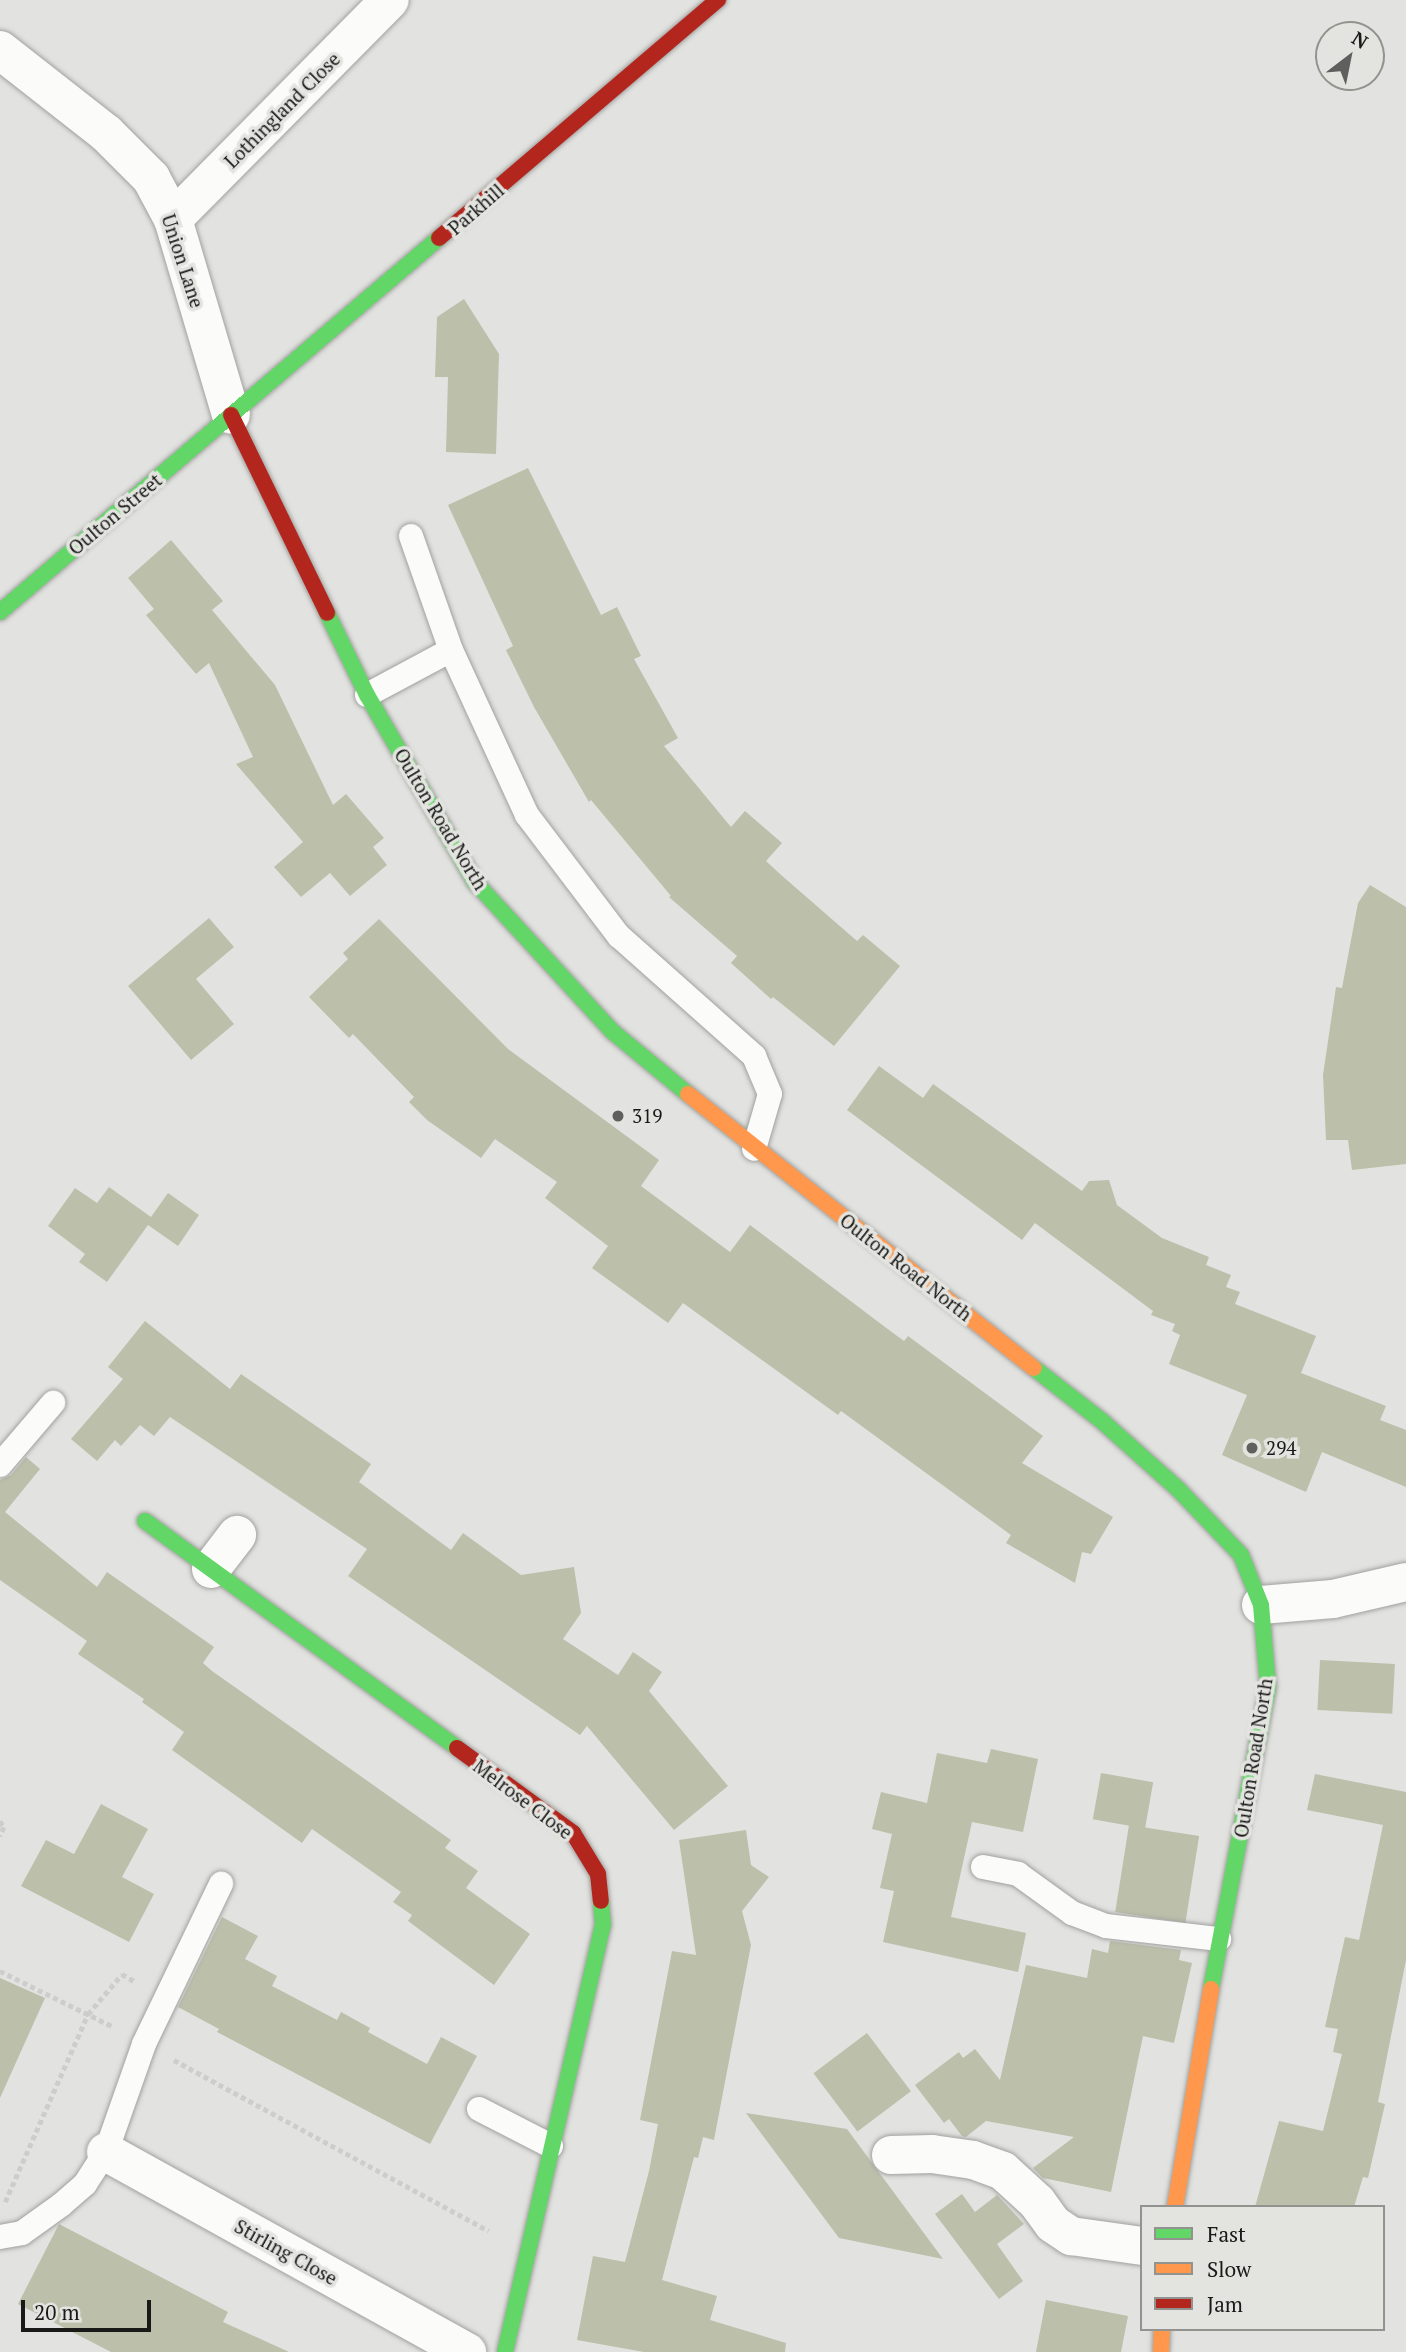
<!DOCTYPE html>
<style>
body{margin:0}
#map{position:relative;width:1406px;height:2352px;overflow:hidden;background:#e2e3e0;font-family:"PT Serif",serif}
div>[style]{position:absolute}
.building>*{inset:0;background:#bcbfaa;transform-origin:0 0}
.path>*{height:4.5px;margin-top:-2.25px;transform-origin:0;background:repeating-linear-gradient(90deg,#cdcdcc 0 5px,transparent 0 8.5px)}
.roads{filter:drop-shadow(0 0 2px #a1a19f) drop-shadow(0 0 2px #a1a19f)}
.lane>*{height:24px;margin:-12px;padding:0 12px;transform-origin:12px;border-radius:12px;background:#fbfbfa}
.street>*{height:38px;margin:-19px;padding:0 19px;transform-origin:19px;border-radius:19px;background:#fbfbfa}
.fast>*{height:16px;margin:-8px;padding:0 8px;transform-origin:8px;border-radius:8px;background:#63d668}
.slow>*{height:16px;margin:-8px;padding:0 8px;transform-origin:8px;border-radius:8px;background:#ff974d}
.jam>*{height:16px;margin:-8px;padding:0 8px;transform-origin:8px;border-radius:8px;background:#b3261e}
.dots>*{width:19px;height:19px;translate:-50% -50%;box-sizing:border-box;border:4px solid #e3e4df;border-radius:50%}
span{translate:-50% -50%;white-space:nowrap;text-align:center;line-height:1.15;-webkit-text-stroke:7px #e3e4df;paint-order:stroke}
.street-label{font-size:19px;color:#191a18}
.poi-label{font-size:19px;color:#191a18}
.left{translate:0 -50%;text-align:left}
.legend{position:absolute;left:1140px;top:2205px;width:245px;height:126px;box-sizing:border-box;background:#e3e4df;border:2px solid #92938f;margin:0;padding:9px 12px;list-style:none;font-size:21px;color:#191a18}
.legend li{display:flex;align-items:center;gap:14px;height:35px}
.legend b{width:35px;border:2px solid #92938f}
.north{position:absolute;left:1315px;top:21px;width:70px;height:70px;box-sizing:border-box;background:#e3e4df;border:2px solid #92938f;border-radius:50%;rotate:32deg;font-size:19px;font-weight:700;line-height:28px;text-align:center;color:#191a18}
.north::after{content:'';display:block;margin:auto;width:24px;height:32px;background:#5f605e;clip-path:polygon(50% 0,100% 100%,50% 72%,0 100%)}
.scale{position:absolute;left:21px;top:2300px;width:130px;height:32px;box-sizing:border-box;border:4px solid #191a18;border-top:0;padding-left:9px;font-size:21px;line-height:24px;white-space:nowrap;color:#191a18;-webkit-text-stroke:5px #e3e4df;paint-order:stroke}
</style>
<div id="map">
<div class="building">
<i style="clip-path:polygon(464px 299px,499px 354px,496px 454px,446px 452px,448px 377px,435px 377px,437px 317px)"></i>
<i style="clip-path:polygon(528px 468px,601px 615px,617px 607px,641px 656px,634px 659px,678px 738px,664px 746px,731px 827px,745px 811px,782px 843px,766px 861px,780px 874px,857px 941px,863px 935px,900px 966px,834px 1046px,773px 997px,771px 999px,731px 963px,737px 956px,669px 897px,671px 896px,591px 800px,589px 802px,534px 707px,506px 650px,513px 646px,448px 505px)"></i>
<i style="clip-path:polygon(171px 540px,223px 601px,212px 610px,275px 685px,333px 805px,346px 794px,384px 838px,373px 847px,387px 865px,350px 896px,330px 873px,301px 897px,274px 867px,303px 842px,236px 764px,253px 757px,209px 663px,196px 674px,146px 615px,154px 609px,128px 578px)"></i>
<i style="clip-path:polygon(1370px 885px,1406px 907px,1406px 1164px,1352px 1170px,1348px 1140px,1326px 1140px,1323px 1075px,1336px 987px,1342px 988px,1358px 903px)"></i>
<i style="clip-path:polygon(209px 918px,234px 947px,196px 979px,234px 1024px,191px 1060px,128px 986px)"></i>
<i style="clip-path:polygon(379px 919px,508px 1049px,659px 1160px,641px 1186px,730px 1252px,750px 1225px,885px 1327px,904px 1341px,908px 1336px,1043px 1436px,1022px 1463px,1113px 1517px,1091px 1554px,1082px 1552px,1075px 1583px,1006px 1543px,1011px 1535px,841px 1411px,838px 1415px,683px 1303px,668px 1323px,592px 1268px,608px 1246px,545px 1198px,557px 1182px,495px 1139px,481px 1158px,427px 1120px,409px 1102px,414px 1097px,353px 1034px,349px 1038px,309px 997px,348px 959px,343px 953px)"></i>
<i style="clip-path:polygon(879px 1066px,923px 1098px,933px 1084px,1082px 1191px,1089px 1181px,1109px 1180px,1117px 1205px,1162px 1238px,1209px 1257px,1206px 1265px,1231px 1275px,1226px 1287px,1240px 1292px,1235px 1304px,1316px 1336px,1301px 1373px,1386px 1406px,1380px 1420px,1406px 1430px,1406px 1487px,1322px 1452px,1306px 1492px,1222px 1455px,1247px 1395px,1169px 1364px,1180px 1335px,1172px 1331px,1175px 1324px,1151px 1315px,1153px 1311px,1035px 1223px,1022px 1240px,847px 1110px)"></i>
<i style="clip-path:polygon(109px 1187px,151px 1217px,168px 1193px,199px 1215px,178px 1246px,148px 1225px,107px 1282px,79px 1262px,85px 1254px,48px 1226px,75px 1188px,97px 1203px)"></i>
<i style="clip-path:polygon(145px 1321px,230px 1389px,241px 1374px,371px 1464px,359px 1482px,451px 1550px,463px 1533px,521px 1575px,574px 1567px,581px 1613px,563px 1639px,618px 1675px,633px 1652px,662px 1672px,649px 1691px,728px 1786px,674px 1830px,587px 1726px,580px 1735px,348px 1576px,367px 1549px,170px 1417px,154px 1436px,140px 1425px,121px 1446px,115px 1440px,97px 1461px,71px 1439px,123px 1379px,108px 1367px)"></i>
<i style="clip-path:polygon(26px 1457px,40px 1469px,5px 1512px,97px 1587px,107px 1572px,214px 1647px,203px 1663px,212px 1671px,451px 1840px,445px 1848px,478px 1871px,466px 1888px,530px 1934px,494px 1985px,408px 1921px,412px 1915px,393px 1902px,401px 1892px,312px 1829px,302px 1843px,172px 1750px,184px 1732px,142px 1702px,144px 1699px,78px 1654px,87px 1641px,0 1580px,0 1480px,11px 1475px)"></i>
<i style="left:1320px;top:1660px;width:75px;height:50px;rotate:3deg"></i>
<i style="clip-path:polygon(991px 1749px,1038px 1759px,1023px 1832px,972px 1822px,951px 1917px,1026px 1933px,1018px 1972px,883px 1942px,894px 1891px,880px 1888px,892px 1834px,872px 1829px,881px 1792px,927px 1803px,937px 1753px,987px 1763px)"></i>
<i style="left:1101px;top:1773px;width:53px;height:47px;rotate:10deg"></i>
<i style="clip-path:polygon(1315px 1774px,1406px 1792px,1406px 1960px,1378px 2102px,1385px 2104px,1368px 2178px,1363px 2177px,1354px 2207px,1255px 2207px,1279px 2121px,1323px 2131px,1342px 2054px,1333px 2052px,1338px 2029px,1325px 2027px,1345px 1937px,1359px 1940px,1383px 1825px,1307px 1810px)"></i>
<i style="clip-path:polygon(101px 1804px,148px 1829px,122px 1877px,154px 1894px,129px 1942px,21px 1886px,46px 1840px,74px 1854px)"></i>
<i style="left:1129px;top:1825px;width:71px;height:88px;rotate:9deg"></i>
<i style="clip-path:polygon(746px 1830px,751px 1865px,769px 1877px,742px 1911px,751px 1945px,714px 2140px,703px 2137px,698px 2158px,694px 2157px,662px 2280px,717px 2296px,710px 2320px,786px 2343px,785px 2352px,644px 2352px,577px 2340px,593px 2256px,625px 2262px,649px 2171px,658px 2124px,640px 2120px,672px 1951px,696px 1955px,679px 1840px)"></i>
<i style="clip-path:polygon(222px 1917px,258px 1936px,245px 1959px,277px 1976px,272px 1986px,337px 2020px,341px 2012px,370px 2028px,368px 2032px,427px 2064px,441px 2037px,477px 2056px,430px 2144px,217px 2032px,219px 2029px,178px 2007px)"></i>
<i style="clip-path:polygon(1110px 1941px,1181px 1950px,1179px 1960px,1192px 1963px,1174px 2043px,1143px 2036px,1111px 2192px,1043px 2178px,1033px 2168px,1074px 2137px,986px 2121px,966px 2137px,962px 2136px,949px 2119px,944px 2123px,915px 2085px,959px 2052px,963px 2058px,975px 2049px,1000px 2080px,1026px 1965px,1087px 1978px,1092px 1949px,1108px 1953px)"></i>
<i style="clip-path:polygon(0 1978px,45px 1998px,0 2098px)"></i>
<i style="left:867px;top:2033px;width:73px;height:67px;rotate:53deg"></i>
<i style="clip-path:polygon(746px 2113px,847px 2129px,943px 2259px,839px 2238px)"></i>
<i style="clip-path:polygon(962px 2194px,975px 2212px,997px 2195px,1024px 2224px,997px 2244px,1023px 2281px,999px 2299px,935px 2214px)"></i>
<i style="clip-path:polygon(59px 2224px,228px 2312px,223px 2322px,289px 2352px,111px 2352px,18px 2304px)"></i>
<i style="clip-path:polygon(1046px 2300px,1128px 2316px,1121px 2352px,1036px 2352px)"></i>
</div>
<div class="path">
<i style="left:0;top:1821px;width:7px;rotate:56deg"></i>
<i style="left:4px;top:1827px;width:10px;rotate:114deg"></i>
<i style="left:0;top:1971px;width:127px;rotate:26.2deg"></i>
<i style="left:174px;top:2060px;width:358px;rotate:28.5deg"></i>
<i style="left:5px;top:2202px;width:206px;rotate:-66.2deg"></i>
<i style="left:88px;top:2014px;width:52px;rotate:-49.6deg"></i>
<i style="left:122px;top:1974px;width:16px;rotate:30deg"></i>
</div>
<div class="roads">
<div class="lane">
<i style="left:411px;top:536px;width:121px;rotate:70.7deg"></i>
<i style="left:451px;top:650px;width:182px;rotate:65.3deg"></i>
<i style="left:527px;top:815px;width:152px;rotate:52.8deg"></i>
<i style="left:619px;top:936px;width:181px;rotate:41.6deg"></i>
<i style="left:754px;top:1056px;width:41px;rotate:67.2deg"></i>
<i style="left:770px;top:1094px;width:57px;rotate:106.2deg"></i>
<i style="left:367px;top:695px;width:95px;rotate:-28.2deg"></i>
<i style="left:0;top:1465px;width:82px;rotate:-49.5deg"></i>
<i style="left:983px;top:1867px;width:36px;rotate:11deg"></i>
<i style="left:1018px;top:1874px;width:67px;rotate:35.8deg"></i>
<i style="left:1072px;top:1913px;width:36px;rotate:21deg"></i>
<i style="left:1106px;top:1926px;width:114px;rotate:6.6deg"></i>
<i style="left:479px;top:2109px;width:81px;rotate:27.2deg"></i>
<i style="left:0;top:2237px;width:22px;rotate:-10deg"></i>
<i style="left:22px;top:2233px;width:48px;rotate:-35.7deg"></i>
<i style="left:61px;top:2205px;width:32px;rotate:-41deg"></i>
<i style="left:85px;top:2184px;width:38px;rotate:-57deg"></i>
<i style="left:106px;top:2152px;width:114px;rotate:-70.6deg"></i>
<i style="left:144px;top:2044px;width:178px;rotate:-64.3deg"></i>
</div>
<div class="street">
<i style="left:0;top:50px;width:135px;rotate:38.1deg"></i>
<i style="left:106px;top:133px;width:64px;rotate:45deg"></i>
<i style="left:151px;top:178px;width:47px;rotate:61.8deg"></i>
<i style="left:173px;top:219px;width:204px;rotate:73.5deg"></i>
<i style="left:173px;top:219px;width:308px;rotate:-45.3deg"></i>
<i style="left:211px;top:1569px;width:43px;rotate:-52.6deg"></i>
<i style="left:1261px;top:1605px;width:72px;rotate:-4.8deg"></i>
<i style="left:1333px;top:1599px;width:75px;rotate:-13.1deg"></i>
<i style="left:106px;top:2152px;width:413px;rotate:29deg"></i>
<i style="left:891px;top:2155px;width:41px;rotate:-1.4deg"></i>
<i style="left:932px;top:2154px;width:41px;rotate:8.3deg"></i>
<i style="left:973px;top:2160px;width:32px;rotate:20deg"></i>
<i style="left:1003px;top:2171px;width:46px;rotate:42.4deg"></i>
<i style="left:1037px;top:2202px;width:27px;rotate:54deg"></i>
<i style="left:1053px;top:2224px;width:22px;rotate:34deg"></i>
<i style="left:1071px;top:2236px;width:72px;rotate:8deg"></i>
</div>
<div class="fast">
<i style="left:0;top:612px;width:577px;rotate:-40.43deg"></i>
<i style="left:327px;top:613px;width:91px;rotate:64deg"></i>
<i style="left:367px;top:695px;width:216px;rotate:60deg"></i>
<i style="left:475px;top:882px;width:204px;rotate:47.4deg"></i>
<i style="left:613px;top:1032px;width:97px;rotate:39.6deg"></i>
<i style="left:1034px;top:1368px;width:88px;rotate:38deg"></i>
<i style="left:1103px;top:1422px;width:101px;rotate:41.8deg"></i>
<i style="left:1178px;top:1489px;width:91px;rotate:46.3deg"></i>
<i style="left:1241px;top:1555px;width:54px;rotate:68.2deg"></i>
<i style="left:1261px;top:1605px;width:82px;rotate:85.1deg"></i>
<i style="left:1268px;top:1687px;width:307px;rotate:100.7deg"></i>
<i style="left:145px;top:1521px;width:386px;rotate:36deg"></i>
<i style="left:505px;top:2352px;width:438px;rotate:-77.1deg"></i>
<i style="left:603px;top:1925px;width:24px;rotate:-95deg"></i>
</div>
<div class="slow">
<i style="left:688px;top:1094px;width:441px;rotate:38.4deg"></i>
<i style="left:1175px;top:2207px;width:221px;rotate:-80.6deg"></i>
<i style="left:1161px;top:2352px;width:23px;rotate:-88deg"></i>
</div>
<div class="jam">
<i style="left:439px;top:238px;width:367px;rotate:-40.5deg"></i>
<i style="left:231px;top:415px;width:220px;rotate:64.1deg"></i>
<i style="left:457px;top:1748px;width:144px;rotate:36.2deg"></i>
<i style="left:573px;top:1833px;width:48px;rotate:58.6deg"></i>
<i style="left:598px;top:1874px;width:27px;rotate:84deg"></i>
</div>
</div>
<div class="dots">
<i style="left:618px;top:1116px;background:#5f605e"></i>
<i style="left:1252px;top:1448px;background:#5f605e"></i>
</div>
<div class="street-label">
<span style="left:282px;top:110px;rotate:-45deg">Lothingland Close</span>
<span style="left:476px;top:209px;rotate:-41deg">Parkhill</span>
<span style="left:183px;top:261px;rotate:72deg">Union Lane</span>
<span style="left:115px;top:514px;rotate:-40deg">Oulton Street</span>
<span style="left:441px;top:819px;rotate:59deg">Oulton Road North</span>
<span style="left:906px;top:1267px;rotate:38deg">Oulton Road North</span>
<span style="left:1253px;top:1758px;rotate:-81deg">Oulton Road North</span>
<span style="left:523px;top:1799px;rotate:37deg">Melrose Close</span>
<span style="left:286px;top:2252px;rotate:29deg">Stirling Close</span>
</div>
<div class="poi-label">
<span class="left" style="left:632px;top:1116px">319</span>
<span class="left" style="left:1266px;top:1448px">294</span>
</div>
<ul class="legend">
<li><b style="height:9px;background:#63d668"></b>Fast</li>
<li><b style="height:9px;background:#ff974d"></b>Slow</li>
<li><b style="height:9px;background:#b3261e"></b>Jam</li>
</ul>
<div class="north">N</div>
<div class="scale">20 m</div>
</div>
